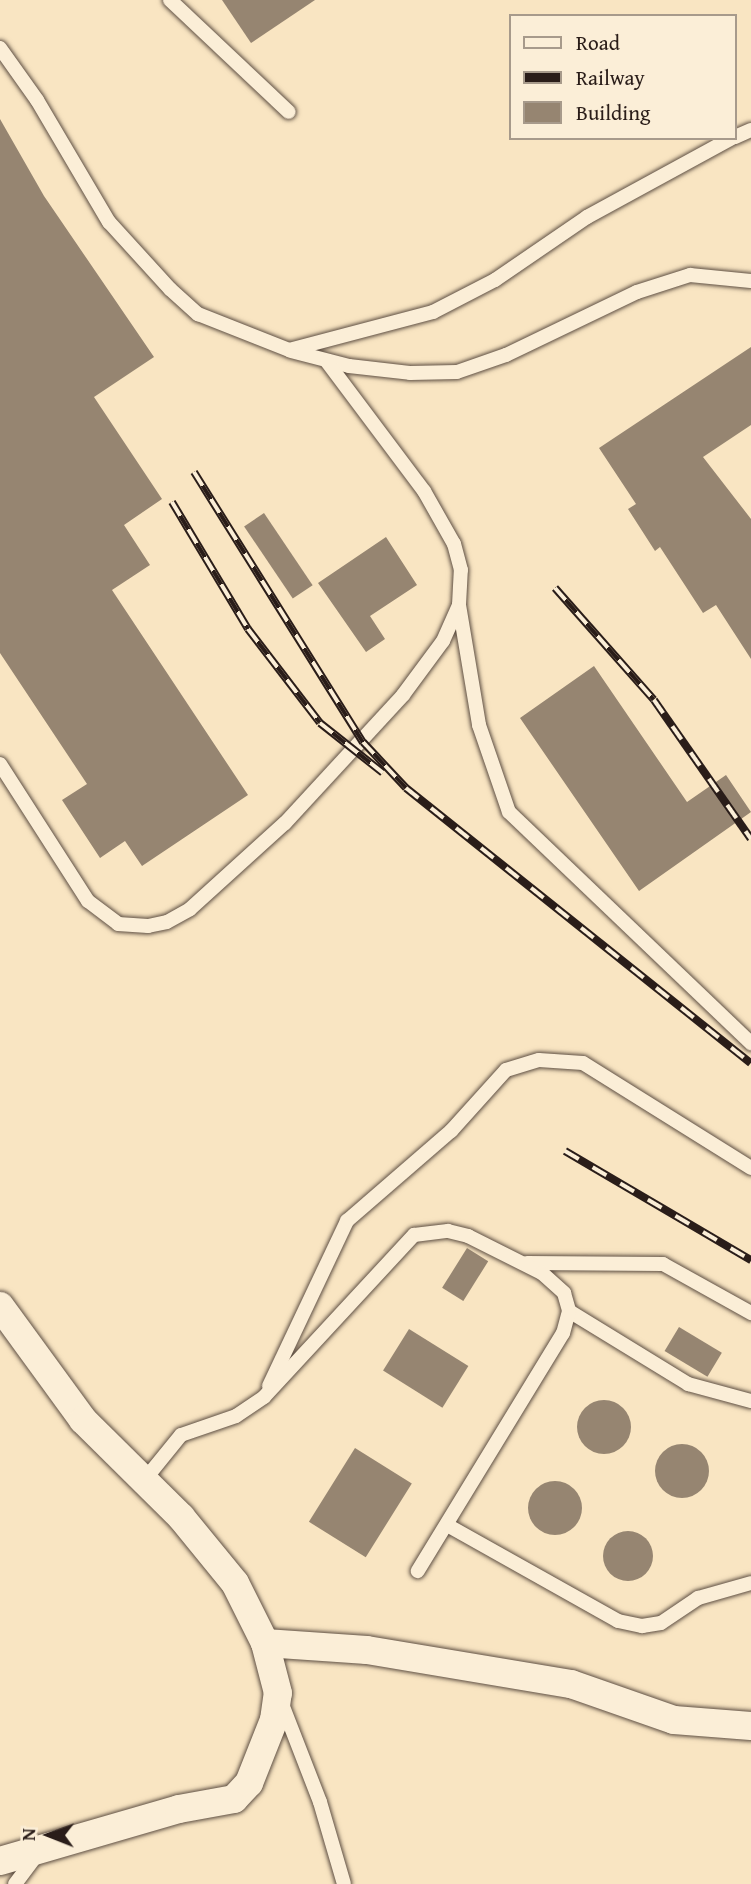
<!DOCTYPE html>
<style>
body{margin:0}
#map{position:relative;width:751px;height:1884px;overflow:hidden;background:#f9e5c2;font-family:"Gentium Book Plus",serif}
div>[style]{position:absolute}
.building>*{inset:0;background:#968571;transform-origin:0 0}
.round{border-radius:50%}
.roads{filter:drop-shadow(0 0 2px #5e4f43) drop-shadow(0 0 2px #5e4f43)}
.service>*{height:14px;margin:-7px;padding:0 7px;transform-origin:7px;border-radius:7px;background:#fbeed7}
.minor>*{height:28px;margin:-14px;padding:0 14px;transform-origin:14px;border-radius:14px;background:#fbeed7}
.rail>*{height:8px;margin-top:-4px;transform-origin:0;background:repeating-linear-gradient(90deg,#fbeed7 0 16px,#2a1d19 0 32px);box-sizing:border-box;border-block:2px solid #2a1d19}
span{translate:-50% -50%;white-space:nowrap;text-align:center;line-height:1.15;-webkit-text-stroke:5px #fbeed7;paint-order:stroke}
.legend{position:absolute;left:509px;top:14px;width:228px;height:126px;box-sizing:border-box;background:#fbeed7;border:2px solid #a79a8b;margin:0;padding:9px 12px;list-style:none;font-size:21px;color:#2a1d19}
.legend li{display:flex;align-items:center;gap:14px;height:35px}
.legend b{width:35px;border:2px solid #a79a8b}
.north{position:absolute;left:14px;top:1800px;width:70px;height:70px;-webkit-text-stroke:5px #fbeed7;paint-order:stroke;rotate:271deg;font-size:19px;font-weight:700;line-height:28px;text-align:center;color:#2a1d19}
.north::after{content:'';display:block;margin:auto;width:24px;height:32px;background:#2a1d19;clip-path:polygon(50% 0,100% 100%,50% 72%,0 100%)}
</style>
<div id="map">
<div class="building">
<i style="clip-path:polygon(222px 0,315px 0,251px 43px)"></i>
<i style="clip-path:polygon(0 119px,44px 196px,154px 357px,94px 397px,162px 499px,124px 525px,150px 565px,112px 590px,248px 795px,142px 866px,125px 841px,100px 858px,62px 800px,87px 784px,0 653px)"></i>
<i style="clip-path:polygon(751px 347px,751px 425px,703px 457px,751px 519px,751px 659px,716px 605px,703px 613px,660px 547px,655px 551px,628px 509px,636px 504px,599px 448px)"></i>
<i style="left:264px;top:513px;width:87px;height:24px;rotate:56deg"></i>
<i style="clip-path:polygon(386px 537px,417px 585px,370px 616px,385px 639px,366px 652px,318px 583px)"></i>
<i style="clip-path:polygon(594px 666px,687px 802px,726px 775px,751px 812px,639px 891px,520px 718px)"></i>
<i style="left:467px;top:1248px;width:25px;height:47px;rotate:32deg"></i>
<i style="left:679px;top:1327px;width:50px;height:28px;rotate:31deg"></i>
<i style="left:409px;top:1329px;width:70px;height:49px;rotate:32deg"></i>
<i class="round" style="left:577px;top:1400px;width:54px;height:54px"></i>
<i class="round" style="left:655px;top:1444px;width:54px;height:54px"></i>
<i style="left:355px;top:1448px;width:67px;height:87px;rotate:32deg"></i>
<i class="round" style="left:528px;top:1481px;width:54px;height:54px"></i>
<i class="round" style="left:603px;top:1531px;width:50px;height:50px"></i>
</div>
<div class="roads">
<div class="service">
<i style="left:170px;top:0;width:163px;rotate:43.3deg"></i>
<i style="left:0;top:48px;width:64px;rotate:54.6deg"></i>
<i style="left:37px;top:100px;width:142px;rotate:59.5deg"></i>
<i style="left:109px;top:222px;width:91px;rotate:47.7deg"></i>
<i style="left:170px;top:289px;width:38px;rotate:42deg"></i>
<i style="left:198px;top:314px;width:98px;rotate:21.6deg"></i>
<i style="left:289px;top:350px;width:149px;rotate:-14.8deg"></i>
<i style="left:433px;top:312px;width:70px;rotate:-27.3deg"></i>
<i style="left:495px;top:280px;width:112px;rotate:-34.4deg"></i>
<i style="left:587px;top:217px;width:165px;rotate:-28.6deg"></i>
<i style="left:735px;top:137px;width:17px;rotate:-24deg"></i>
<i style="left:291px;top:351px;width:60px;rotate:14.5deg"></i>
<i style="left:349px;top:366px;width:61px;rotate:6.5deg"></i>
<i style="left:410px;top:373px;width:47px;rotate:-1.2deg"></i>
<i style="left:457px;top:372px;width:52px;rotate:-19.1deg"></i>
<i style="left:506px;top:355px;width:145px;rotate:-25.7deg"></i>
<i style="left:637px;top:292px;width:56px;rotate:-17.8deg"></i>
<i style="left:690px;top:275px;width:61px;rotate:5.6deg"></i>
<i style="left:459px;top:605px;width:122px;rotate:80.5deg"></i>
<i style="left:479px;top:725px;width:92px;rotate:71deg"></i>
<i style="left:509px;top:812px;width:335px;rotate:43.7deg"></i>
<i style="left:0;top:764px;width:163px;rotate:57.3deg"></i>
<i style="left:88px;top:901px;width:38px;rotate:37deg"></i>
<i style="left:118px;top:924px;width:30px;rotate:4deg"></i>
<i style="left:148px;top:926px;width:19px;rotate:-12deg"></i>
<i style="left:167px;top:922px;width:26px;rotate:-29deg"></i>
<i style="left:190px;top:909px;width:128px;rotate:-42.2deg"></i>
<i style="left:285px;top:823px;width:174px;rotate:-47.3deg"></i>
<i style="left:403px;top:695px;width:67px;rotate:-53.5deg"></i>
<i style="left:443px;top:641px;width:39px;rotate:-66deg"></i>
<i style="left:459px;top:605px;width:35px;rotate:-87deg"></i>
<i style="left:461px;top:570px;width:27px;rotate:-105deg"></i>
<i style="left:454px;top:544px;width:61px;rotate:-119.5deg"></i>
<i style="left:424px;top:491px;width:161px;rotate:-126.9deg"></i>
<i style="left:527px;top:1263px;width:136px;rotate:0.4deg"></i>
<i style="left:663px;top:1264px;width:101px;rotate:29.1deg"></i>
<i style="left:569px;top:1311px;width:140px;rotate:31.5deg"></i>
<i style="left:688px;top:1384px;width:65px;rotate:15.1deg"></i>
<i style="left:269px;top:1386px;width:183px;rotate:-64.7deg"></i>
<i style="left:347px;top:1221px;width:138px;rotate:-40.9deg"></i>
<i style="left:451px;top:1131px;width:82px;rotate:-48deg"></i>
<i style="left:506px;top:1070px;width:34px;rotate:-17deg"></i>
<i style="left:539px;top:1060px;width:44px;rotate:3.9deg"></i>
<i style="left:583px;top:1063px;width:198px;rotate:32deg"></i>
<i style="left:142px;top:1483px;width:62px;rotate:-50.9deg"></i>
<i style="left:181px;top:1435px;width:58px;rotate:-19.1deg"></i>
<i style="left:236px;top:1416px;width:34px;rotate:-34deg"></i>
<i style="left:264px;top:1397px;width:221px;rotate:-47.2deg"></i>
<i style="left:414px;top:1235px;width:34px;rotate:-7deg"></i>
<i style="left:448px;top:1231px;width:21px;rotate:14deg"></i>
<i style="left:468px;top:1236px;width:83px;rotate:26.6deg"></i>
<i style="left:542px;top:1273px;width:30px;rotate:42deg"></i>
<i style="left:564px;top:1293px;width:19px;rotate:74deg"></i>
<i style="left:569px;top:1311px;width:23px;rotate:105deg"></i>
<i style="left:563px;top:1333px;width:279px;rotate:121.4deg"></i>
<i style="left:447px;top:1525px;width:196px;rotate:29.3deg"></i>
<i style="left:618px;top:1621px;width:25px;rotate:12deg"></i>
<i style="left:642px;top:1626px;width:19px;rotate:-9deg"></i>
<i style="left:661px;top:1623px;width:45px;rotate:-34deg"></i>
<i style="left:698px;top:1598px;width:55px;rotate:-15.8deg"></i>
<i style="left:282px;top:1704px;width:105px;rotate:68.8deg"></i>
<i style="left:320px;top:1802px;width:85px;rotate:73.7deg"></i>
<i style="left:15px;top:1884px;width:39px;rotate:-53deg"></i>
</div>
<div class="minor">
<i style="left:0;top:1306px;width:141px;rotate:53.9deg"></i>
<i style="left:83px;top:1420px;width:138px;rotate:44.7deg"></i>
<i style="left:181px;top:1517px;width:85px;rotate:50.7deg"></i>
<i style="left:235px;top:1583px;width:67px;rotate:63.4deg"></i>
<i style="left:265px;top:1643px;width:102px;rotate:3.9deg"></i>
<i style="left:367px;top:1650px;width:207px;rotate:9.5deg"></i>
<i style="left:571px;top:1684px;width:109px;rotate:19.3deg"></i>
<i style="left:674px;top:1720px;width:77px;rotate:4.5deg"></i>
<i style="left:0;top:1861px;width:186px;rotate:-16.2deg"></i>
<i style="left:179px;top:1809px;width:56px;rotate:-10.3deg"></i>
<i style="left:234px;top:1799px;width:22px;rotate:-47deg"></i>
<i style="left:249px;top:1783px;width:68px;rotate:-68.4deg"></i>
<i style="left:274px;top:1720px;width:27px;rotate:-82deg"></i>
<i style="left:278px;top:1693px;width:52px;rotate:-104.6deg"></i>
</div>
</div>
<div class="rail">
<i style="left:194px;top:472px;width:319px;rotate:58deg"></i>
<i style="left:363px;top:742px;width:63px;rotate:46.9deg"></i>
<i style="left:406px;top:788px;width:441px;rotate:38.6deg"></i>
<i style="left:172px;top:502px;width:148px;rotate:59.1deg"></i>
<i style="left:248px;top:629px;width:118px;rotate:52.5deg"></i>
<i style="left:320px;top:723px;width:80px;rotate:38.4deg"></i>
<i style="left:555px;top:588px;width:149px;rotate:48.5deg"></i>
<i style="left:654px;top:700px;width:169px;rotate:55.1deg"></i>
<i style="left:565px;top:1151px;width:216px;rotate:30.4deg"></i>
</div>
<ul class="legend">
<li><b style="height:9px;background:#fbeed7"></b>Road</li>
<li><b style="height:9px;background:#2a1d19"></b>Railway</li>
<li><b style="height:19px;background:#968571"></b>Building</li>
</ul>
<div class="north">N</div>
</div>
